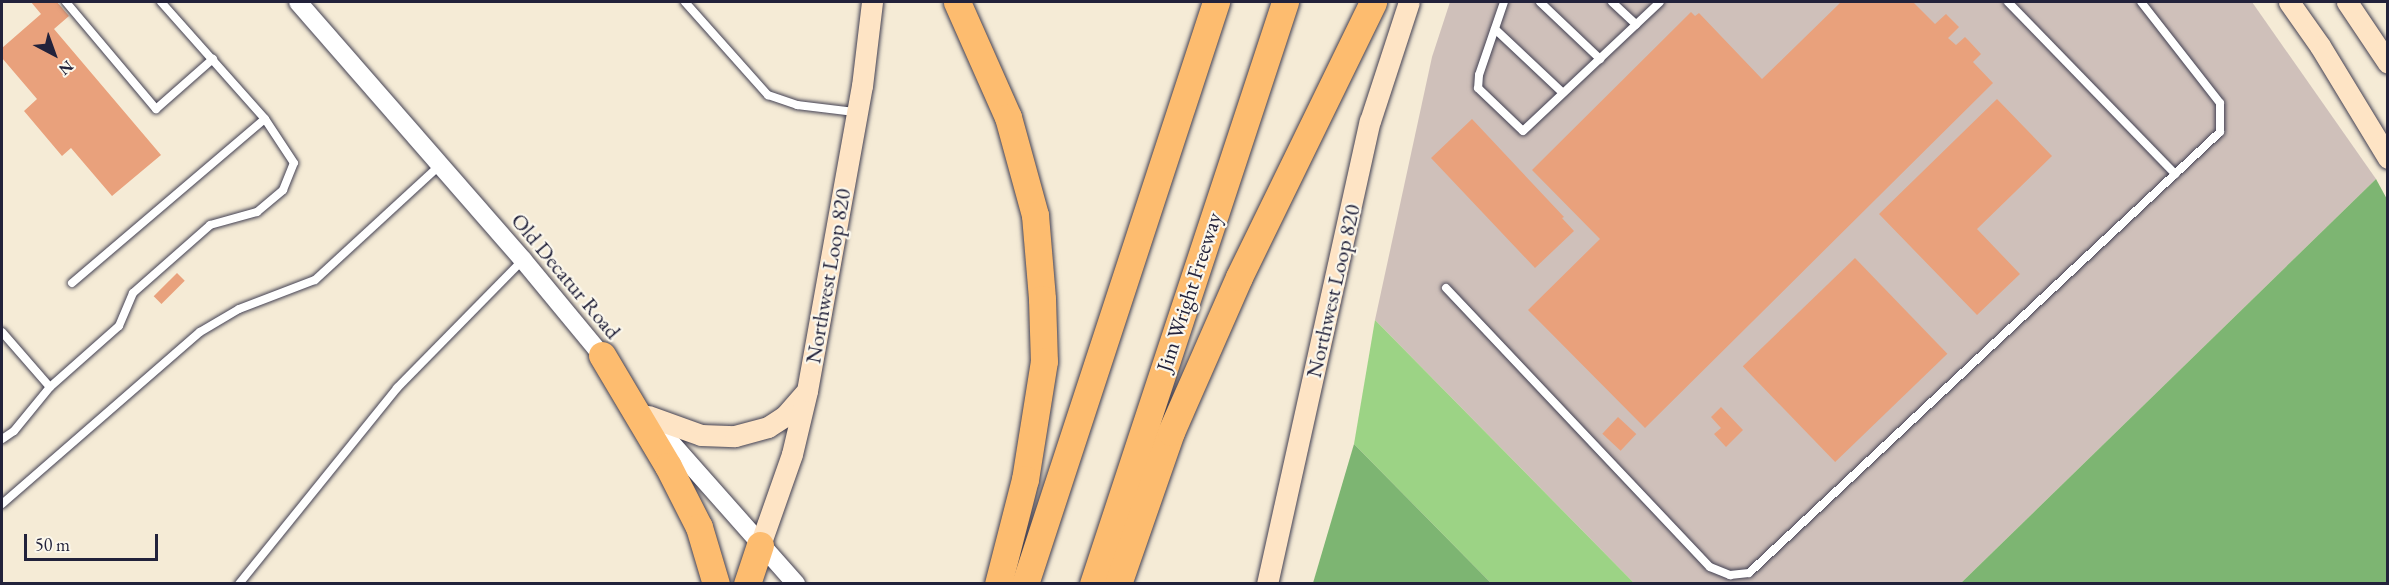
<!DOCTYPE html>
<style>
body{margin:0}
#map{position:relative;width:2389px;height:585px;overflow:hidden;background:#f5ebd6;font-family:"EB Garamond",serif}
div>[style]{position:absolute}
.industrial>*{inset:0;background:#cfc0ba}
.green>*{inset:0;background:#9cd385}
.forest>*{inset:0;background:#7db572}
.building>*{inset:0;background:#e9a17c;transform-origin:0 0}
.roads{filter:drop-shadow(0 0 2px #424052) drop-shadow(0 0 2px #424052)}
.service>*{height:8px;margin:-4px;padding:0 4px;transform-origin:4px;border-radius:4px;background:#fff}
.tertiary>*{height:18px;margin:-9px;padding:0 9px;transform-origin:9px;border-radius:9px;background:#fff}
.secondary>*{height:21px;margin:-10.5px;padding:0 10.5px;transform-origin:10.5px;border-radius:10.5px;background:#fee4c5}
.motorway>*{height:27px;margin:-13.5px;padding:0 13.5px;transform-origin:13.5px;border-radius:13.5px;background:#fdbc6f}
span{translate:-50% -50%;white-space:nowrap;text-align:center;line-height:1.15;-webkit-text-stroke:4.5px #fbf7ec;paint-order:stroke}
.street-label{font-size:22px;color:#22223b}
.frame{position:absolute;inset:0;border:3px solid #22223b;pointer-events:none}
.north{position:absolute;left:24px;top:24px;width:60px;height:60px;-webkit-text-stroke:4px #fbf7ec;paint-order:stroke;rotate:139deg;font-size:16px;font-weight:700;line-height:24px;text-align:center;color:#22223b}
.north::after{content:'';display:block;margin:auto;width:21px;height:27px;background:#22223b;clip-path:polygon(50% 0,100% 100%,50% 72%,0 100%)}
.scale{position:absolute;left:24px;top:534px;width:134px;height:27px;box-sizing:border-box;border:3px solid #22223b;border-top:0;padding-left:8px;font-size:18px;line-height:21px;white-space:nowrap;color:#22223b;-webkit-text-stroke:4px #fbf7ec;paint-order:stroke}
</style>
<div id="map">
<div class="industrial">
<i style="clip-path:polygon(1450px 2px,2252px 2px,2376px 179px,1961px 583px,1634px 583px,1375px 320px,1432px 57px)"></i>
</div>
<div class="green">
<i style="clip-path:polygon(1375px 320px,1634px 583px,1491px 583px,1354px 444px)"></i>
</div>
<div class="forest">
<i style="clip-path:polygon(2376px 179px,2388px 201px,2387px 583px,1961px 583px)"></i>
<i style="clip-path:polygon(1354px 444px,1491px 583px,1313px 583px)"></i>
</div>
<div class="building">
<i style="clip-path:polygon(31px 2px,57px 2px,69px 16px,54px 29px,161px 155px,112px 196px,71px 148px,62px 156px,24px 111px,37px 99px,2px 58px,2px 48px,41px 14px)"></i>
<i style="clip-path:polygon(1841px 2px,1913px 2px,1935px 24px,1946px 14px,1959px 27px,1948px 38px,1956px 45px,1965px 37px,1969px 41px,1981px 54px,1973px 62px,1993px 83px,1645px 428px,1528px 310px,1600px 239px,1532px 170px,1691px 12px,1695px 16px,1699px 13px,1762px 79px)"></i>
<i style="clip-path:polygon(1997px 99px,2052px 156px,1977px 229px,2020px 274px,1977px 315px,1879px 214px)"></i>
<i style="clip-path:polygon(1472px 119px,1564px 217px,1562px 218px,1574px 231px,1535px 268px,1431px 158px)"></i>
<i style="left:1855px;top:258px;width:133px;height:156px;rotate:46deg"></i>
<i style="left:177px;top:273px;width:11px;height:33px;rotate:45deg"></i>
<i style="clip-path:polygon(1721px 407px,1743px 430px,1726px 447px,1714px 434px,1721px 428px,1711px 417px)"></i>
<i style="left:1618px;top:417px;width:25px;height:23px;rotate:43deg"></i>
</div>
<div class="roads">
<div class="service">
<i style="left:66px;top:2px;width:140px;rotate:49.9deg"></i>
<i style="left:156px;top:109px;width:76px;rotate:-41.3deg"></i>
<i style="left:685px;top:2px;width:125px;rotate:48.3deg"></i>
<i style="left:768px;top:95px;width:31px;rotate:19deg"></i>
<i style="left:797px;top:105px;width:58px;rotate:6.9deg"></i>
<i style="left:1504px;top:2px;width:77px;rotate:108.9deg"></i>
<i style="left:1479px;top:75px;width:13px;rotate:94deg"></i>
<i style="left:1478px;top:88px;width:62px;rotate:43.7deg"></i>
<i style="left:1523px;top:131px;width:188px;rotate:-43.3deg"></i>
<i style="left:1540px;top:2px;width:83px;rotate:43.5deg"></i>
<i style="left:1612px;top:2px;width:33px;rotate:43deg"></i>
<i style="left:2008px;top:2px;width:240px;rotate:45.8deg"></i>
<i style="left:1495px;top:29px;width:93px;rotate:43.3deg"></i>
<i style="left:72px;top:283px;width:253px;rotate:-40.4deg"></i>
<i style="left:265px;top:119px;width:157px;rotate:-131.6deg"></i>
<i style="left:1446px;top:288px;width:384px;rotate:46.6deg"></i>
<i style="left:1710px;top:567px;width:22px;rotate:22deg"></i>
<i style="left:1730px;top:575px;width:19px;rotate:-6deg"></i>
<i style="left:1749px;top:573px;width:645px;rotate:-43.12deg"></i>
<i style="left:2220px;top:132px;width:29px;rotate:-90deg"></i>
<i style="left:2220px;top:103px;width:128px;rotate:-128deg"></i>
<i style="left:2px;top:332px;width:73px;rotate:48.9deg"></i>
<i style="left:50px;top:387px;width:57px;rotate:129.3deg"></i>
<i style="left:14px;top:431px;width:14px;rotate:146deg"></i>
<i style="left:50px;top:387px;width:92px;rotate:-41.5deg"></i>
<i style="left:119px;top:326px;width:36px;rotate:-67deg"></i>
<i style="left:133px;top:293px;width:103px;rotate:-41.4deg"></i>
<i style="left:210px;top:225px;width:49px;rotate:-15.5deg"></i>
<i style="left:257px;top:212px;width:34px;rotate:-40deg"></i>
<i style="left:283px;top:190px;width:29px;rotate:-68deg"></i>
<i style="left:294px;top:163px;width:53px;rotate:-123.4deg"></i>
<i style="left:2px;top:504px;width:262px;rotate:-41deg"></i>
<i style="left:200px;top:332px;width:45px;rotate:-30.5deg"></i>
<i style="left:239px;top:309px;width:81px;rotate:-20.9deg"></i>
<i style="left:315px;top:280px;width:170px;rotate:-42.6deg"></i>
<i style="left:239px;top:584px;width:252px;rotate:-51.1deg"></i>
<i style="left:397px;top:388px;width:180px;rotate:-45.5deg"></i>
</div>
<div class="tertiary">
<i style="left:298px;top:2px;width:342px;rotate:48.9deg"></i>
<i style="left:523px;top:260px;width:135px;rotate:50.4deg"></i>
<i style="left:651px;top:420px;width:219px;rotate:48.5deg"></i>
</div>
<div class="secondary">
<i style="left:2289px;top:2px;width:54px;rotate:54.8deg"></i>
<i style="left:2320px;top:46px;width:131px;rotate:58.7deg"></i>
<i style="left:2347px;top:2px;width:73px;rotate:56.1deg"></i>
<i style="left:648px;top:416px;width:56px;rotate:19.7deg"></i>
<i style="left:701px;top:435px;width:34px;rotate:2deg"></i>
<i style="left:735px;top:436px;width:34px;rotate:-15deg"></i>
<i style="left:768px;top:427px;width:20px;rotate:-33deg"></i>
<i style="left:785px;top:416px;width:30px;rotate:-49deg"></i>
<i style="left:760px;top:545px;width:96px;rotate:-70.6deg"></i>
<i style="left:792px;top:454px;width:65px;rotate:-76.6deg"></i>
<i style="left:807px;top:391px;width:310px;rotate:-79.8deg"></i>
<i style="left:862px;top:86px;width:85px;rotate:-83.2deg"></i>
<i style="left:1267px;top:584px;width:474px;rotate:-77.5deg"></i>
<i style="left:1370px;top:121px;width:125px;rotate:-71.9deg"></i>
</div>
<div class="motorway">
<i style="left:957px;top:2px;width:126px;rotate:66.1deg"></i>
<i style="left:1008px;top:117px;width:102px;rotate:74.6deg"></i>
<i style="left:1035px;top:215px;width:84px;rotate:85.2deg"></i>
<i style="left:1042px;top:299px;width:62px;rotate:88.2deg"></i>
<i style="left:1044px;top:361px;width:120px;rotate:99.1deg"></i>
<i style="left:1025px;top:479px;width:108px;rotate:104.4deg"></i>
<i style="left:602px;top:355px;width:129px;rotate:59.3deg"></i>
<i style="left:668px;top:466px;width:68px;rotate:63.1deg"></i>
<i style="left:699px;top:527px;width:59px;rotate:73.4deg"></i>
<i style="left:747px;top:584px;width:41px;rotate:-71.6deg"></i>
<i style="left:1025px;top:584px;width:613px;rotate:-71.83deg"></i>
<i style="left:1093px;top:584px;width:613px;rotate:-71.74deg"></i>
<i style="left:1118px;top:584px;width:161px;rotate:-70.8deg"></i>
<i style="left:1171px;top:432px;width:169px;rotate:-66.3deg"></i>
<i style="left:1239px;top:277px;width:306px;rotate:-64deg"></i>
</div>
</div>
<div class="street-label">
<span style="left:566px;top:276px;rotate:50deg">Old Decatur Road</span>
<span style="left:828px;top:276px;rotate:-80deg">Northwest Loop 820</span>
<span style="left:1333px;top:291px;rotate:-77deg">Northwest Loop 820</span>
<span style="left:1189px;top:292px;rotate:-72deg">Jim Wright Freeway</span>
</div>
<div class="frame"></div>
<div class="north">N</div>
<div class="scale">50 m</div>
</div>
